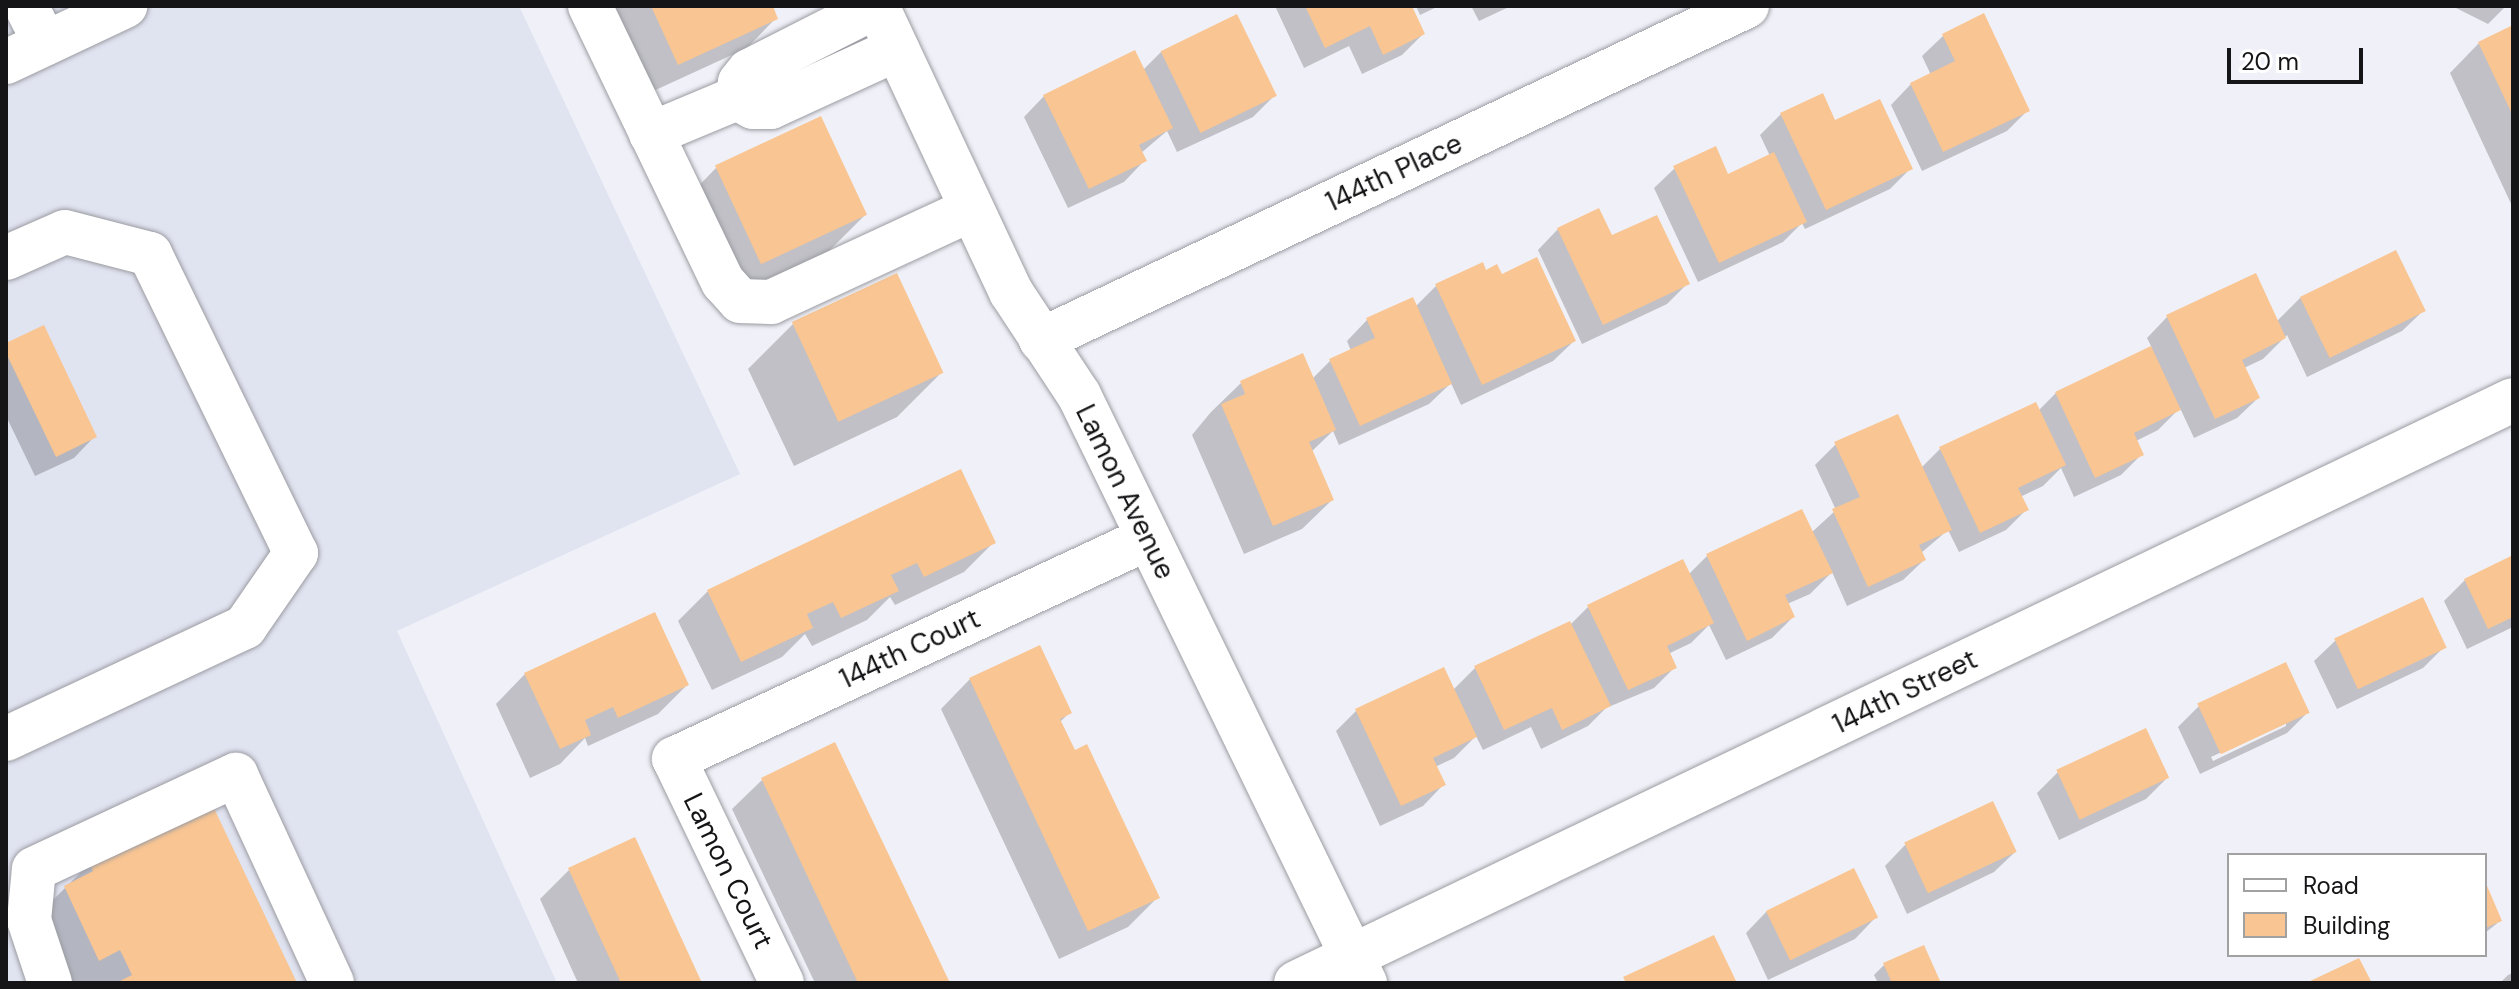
<!DOCTYPE html>
<style>
body{margin:0}
#map{position:relative;width:2519px;height:989px;overflow:hidden;background:#f0f1f8;font-family:"DM Sans",sans-serif}
div>[style]{position:absolute}
.built>*{inset:0;background:#e0e3f0}
.shadow>*{inset:0;background:#0003}
.building>*{inset:0;background:#f9c592;transform-origin:0 0}
.roads{filter:drop-shadow(0 0 2px #9b9ca2) drop-shadow(0 0 2px #9b9ca2)}
.minor>*{height:44px;margin:-22px;padding:0 22px;transform-origin:22px;border-radius:22px;background:#fff}
span{translate:-50% -50%;white-space:nowrap;text-align:center;line-height:1.15;-webkit-text-stroke:6px #fff;paint-order:stroke}
.street-label{font-size:28px;color:#151517}
.frame{position:absolute;inset:0;border:8px solid #151517;pointer-events:none}
.legend{position:absolute;left:2227px;top:853px;width:260px;height:104px;box-sizing:border-box;background:#fff;border:2px solid #a1a1a2;margin:0;padding:10px 14px;list-style:none;font-size:24px;color:#151517}
.legend li{display:flex;align-items:center;gap:16px;height:40px}
.legend b{width:40px;border:2px solid #a1a1a2}
.scale{position:absolute;left:2227px;top:48px;width:136px;height:36px;box-sizing:border-box;border:4px solid #151517;border-top:0;padding-left:10px;font-size:24px;line-height:28px;white-space:nowrap;color:#151517;-webkit-text-stroke:6px #fff;paint-order:stroke}
</style>
<div id="map">
<div class="built">
<i style="clip-path:polygon(6px 6px,519px 6px,740px 474px,397px 631px,557px 983px,6px 983px)"></i>
</div>
<div class="shadow">
<i style="clip-path:polygon(608px 6px,770px 6px,776px 18px,747px 48px,649px 93px)"></i>
<i style="clip-path:polygon(1275px 6px,1409px 6px,1423px 34px,1402px 55px,1362px 74px,1349px 46px,1304px 68px)"></i>
<i style="clip-path:polygon(1416px 6px,1439px 6px,1420px 15px)"></i>
<i style="clip-path:polygon(1471px 6px,1511px 6px,1479px 21px)"></i>
<i style="clip-path:polygon(2452px 6px,2506px 6px,2488px 24px)"></i>
<i style="clip-path:polygon(1237px 17px,1274px 96px,1253px 117px,1177px 152px,1167px 131px,1141px 153px,1144px 161px,1124px 182px,1068px 208px,1024px 117px,1044px 96px,1143px 70px,1161px 52px)"></i>
<i style="clip-path:polygon(2513px 27px,2513px 208px,2450px 73px,2479px 43px)"></i>
<i style="clip-path:polygon(1943px 36px,2028px 110px,2007px 131px,1922px 171px,1891px 105px,1911px 84px,1931px 75px,1922px 56px)"></i>
<i style="clip-path:polygon(1781px 114px,1834px 123px,1911px 168px,1890px 189px,1805px 229px,1802px 223px,1783px 242px,1698px 282px,1654px 188px,1675px 168px,1728px 176px,1770px 156px,1760px 135px)"></i>
<i style="clip-path:polygon(716px 168px,865px 215px,820px 260px,717px 309px,672px 213px)"></i>
<i style="clip-path:polygon(1558px 229px,1611px 238px,1688px 283px,1667px 304px,1582px 344px,1538px 250px)"></i>
<i style="clip-path:polygon(1485px 273px,1501px 276px,1574px 341px,1553px 361px,1461px 405px,1451px 383px,1429px 404px,1339px 445px,1333px 431px,1311px 452px,1332px 500px,1302px 529px,1244px 554px,1192px 435px,1211px 412px,1241px 383px,1312px 379px,1331px 360px,1351px 351px,1347px 341px,1367px 320px,1415px 307px,1436px 286px)"></i>
<i style="clip-path:polygon(2300px 298px,2423px 311px,2402px 331px,2307px 377px,2287px 335px,2263px 359px,2244px 368px,2258px 398px,2237px 418px,2194px 438px,2180px 408px,2158px 430px,2136px 441px,2142px 454px,2121px 475px,2074px 497px,2061px 468px,2043px 486px,2020px 497px,2026px 510px,2006px 530px,1959px 552px,1948px 530px,1921px 553px,1924px 560px,1903px 580px,1847px 606px,1832px 572px,1810px 594px,1787px 604px,1793px 617px,1772px 638px,1726px 660px,1709px 625px,1691px 643px,1668px 654px,1675px 667px,1654px 688px,1606px 708px,1588px 726px,1541px 749px,1531px 727px,1483px 750px,1476px 736px,1454px 758px,1435px 767px,1443px 785px,1423px 806px,1380px 826px,1336px 731px,1356px 711px,1453px 690px,1475px 668px,1570px 625px,1588px 607px,1689px 574px,1707px 556px,1802px 512px,1811px 533px,1836px 510px,1815px 465px,1836px 444px,1921px 468px,1940px 449px,2038px 411px,2056px 393px,2152px 348px,2147px 338px,2167px 317px,2276px 322px)"></i>
<i style="clip-path:polygon(793px 324px,942px 372px,897px 417px,794px 466px,748px 369px)"></i>
<i style="clip-path:polygon(6px 346px,94px 437px,74px 458px,35px 476px,6px 416px)"></i>
<i style="clip-path:polygon(993px 543px,964px 572px,895px 605px,890px 597px,867px 620px,812px 646px,805px 634px,782px 657px,712px 690px,678px 621px,708px 591px)"></i>
<i style="clip-path:polygon(2513px 557px,2513px 627px,2467px 649px,2444px 601px,2465px 580px)"></i>
<i style="clip-path:polygon(2335px 641px,2444px 647px,2423px 668px,2337px 709px,2314px 661px)"></i>
<i style="clip-path:polygon(525px 674px,687px 685px,658px 714px,588px 746px,585px 738px,560px 764px,530px 778px,496px 704px)"></i>
<i style="clip-path:polygon(970px 679px,1069px 713px,1060px 722px,1074px 753px,1158px 897px,1128px 927px,1059px 959px,941px 709px)"></i>
<i style="clip-path:polygon(evenodd,2199px 706px,2308px 712px,2287px 733px,2200px 774px,2178px 727px,2199px 706px,2286px 722px,2286px 726px,2213px 761px,2211px 757px,2286px 722px)"></i>
<i style="clip-path:polygon(2058px 772px,2167px 778px,2146px 799px,2059px 840px,2037px 793px)"></i>
<i style="clip-path:polygon(762px 780px,948px 983px,815px 983px,732px 809px)"></i>
<i style="clip-path:polygon(1905px 845px,2015px 852px,1994px 872px,1907px 914px,1885px 866px)"></i>
<i style="clip-path:polygon(90px 863px,295px 983px,57px 983px,29px 924px)"></i>
<i style="clip-path:polygon(569px 870px,700px 983px,578px 983px,540px 899px)"></i>
<i style="clip-path:polygon(2485px 886px,2500px 921px,2485px 933px)"></i>
<i style="clip-path:polygon(1766px 912px,1875px 918px,1855px 939px,1768px 980px,1746px 933px)"></i>
<i style="clip-path:polygon(1884px 965px,1937px 983px,1878px 983px,1874px 975px)"></i>
<i style="clip-path:polygon(2513px 973px,2513px 983px,2500px 983px,2508px 975px)"></i>
</div>
<div class="building">
<i style="clip-path:polygon(651px 6px,773px 6px,778px 19px,678px 65px)"></i>
<i style="clip-path:polygon(1305px 6px,1412px 6px,1425px 34px,1383px 55px,1370px 26px,1325px 48px)"></i>
<i style="clip-path:polygon(1984px 13px,2030px 111px,1943px 152px,1910px 83px,1955px 61px,1942px 34px)"></i>
<i style="left:1237px;top:14px;width:91px;height:85px;rotate:64deg"></i>
<i style="clip-path:polygon(2513px 25px,2513px 116px,2478px 42px)"></i>
<i style="clip-path:polygon(1135px 50px,1173px 128px,1139px 145px,1147px 161px,1089px 189px,1043px 95px)"></i>
<i style="clip-path:polygon(1823px 93px,1835px 120px,1880px 99px,1913px 169px,1826px 210px,1780px 113px)"></i>
<i style="left:821px;top:116px;width:109px;height:117px;rotate:65deg"></i>
<i style="clip-path:polygon(1716px 146px,1728px 174px,1774px 152px,1807px 222px,1719px 263px,1673px 166px)"></i>
<i style="clip-path:polygon(1599px 208px,1612px 235px,1657px 215px,1690px 284px,1603px 325px,1557px 228px)"></i>
<i style="left:2396px;top:250px;width:68px;height:107px;rotate:64deg"></i>
<i style="clip-path:polygon(1537px 257px,1576px 341px,1482px 385px,1435px 284px,1483px 262px,1486px 270px,1497px 264px,1502px 274px)"></i>
<i style="left:897px;top:273px;width:110px;height:116px;rotate:65deg"></i>
<i style="clip-path:polygon(2256px 273px,2286px 338px,2242px 360px,2260px 398px,2215px 419px,2166px 315px)"></i>
<i style="clip-path:polygon(1413px 297px,1452px 384px,1360px 426px,1329px 359px,1375px 338px,1366px 318px)"></i>
<i style="clip-path:polygon(44px 325px,97px 437px,56px 457px,6px 353px,6px 343px)"></i>
<i style="clip-path:polygon(2151px 346px,2181px 410px,2134px 433px,2144px 455px,2095px 478px,2055px 392px)"></i>
<i style="clip-path:polygon(1303px 353px,1336px 430px,1309px 442px,1334px 500px,1273px 526px,1221px 404px,1245px 394px,1240px 381px)"></i>
<i style="clip-path:polygon(2036px 402px,2066px 465px,2018px 488px,2029px 510px,1980px 533px,1939px 447px)"></i>
<i style="clip-path:polygon(1898px 414px,1952px 530px,1919px 545px,1926px 560px,1868px 587px,1832px 509px,1860px 497px,1834px 442px)"></i>
<i style="clip-path:polygon(961px 469px,996px 543px,924px 577px,917px 563px,891px 575px,899px 591px,841px 618px,833px 602px,807px 614px,813px 628px,741px 662px,707px 590px)"></i>
<i style="clip-path:polygon(1802px 509px,1833px 573px,1785px 595px,1795px 617px,1747px 641px,1706px 554px)"></i>
<i style="clip-path:polygon(2513px 555px,2513px 617px,2488px 629px,2464px 579px)"></i>
<i style="clip-path:polygon(1683px 559px,1714px 623px,1667px 646px,1677px 668px,1628px 690px,1587px 605px)"></i>
<i style="left:2423px;top:597px;width:56px;height:98px;rotate:65deg"></i>
<i style="clip-path:polygon(655px 612px,689px 685px,618px 718px,613px 707px,585px 720px,591px 735px,560px 749px,524px 673px)"></i>
<i style="clip-path:polygon(1570px 621px,1611px 706px,1562px 730px,1552px 708px,1504px 730px,1474px 666px)"></i>
<i style="clip-path:polygon(1040px 645px,1072px 713px,1060px 719px,1075px 750px,1087px 744px,1160px 898px,1088px 931px,969px 678px)"></i>
<i style="left:2286px;top:662px;width:56px;height:98px;rotate:65deg"></i>
<i style="clip-path:polygon(1444px 667px,1477px 737px,1433px 758px,1446px 785px,1401px 806px,1355px 709px)"></i>
<i style="left:2146px;top:728px;width:55px;height:99px;rotate:65deg"></i>
<i style="clip-path:polygon(835px 742px,950px 983px,858px 983px,761px 778px)"></i>
<i style="left:1993px;top:801px;width:56px;height:98px;rotate:65deg"></i>
<i style="clip-path:polygon(212px 804px,297px 983px,116px 983px,132px 975px,120px 950px,99px 961px,64px 886px,93px 871px,89px 862px)"></i>
<i style="clip-path:polygon(635px 837px,702px 983px,621px 983px,568px 868px)"></i>
<i style="left:1854px;top:868px;width:55px;height:98px;rotate:64deg"></i>
<i style="clip-path:polygon(2485px 881px,2502px 921px,2485px 928px)"></i>
<i style="clip-path:polygon(1714px 935px,1737px 983px,1626px 983px,1623px 977px)"></i>
<i style="clip-path:polygon(1924px 945px,1941px 983px,1892px 983px,1883px 963px)"></i>
<i style="clip-path:polygon(2359px 958px,2372px 983px,2306px 983px)"></i>
</div>
<div class="roads">
<div class="minor">
<i style="left:26px;top:6px;width:42px;rotate:62.8deg"></i>
<i style="left:590px;top:6px;width:306px;rotate:64.3deg"></i>
<i style="left:723px;top:282px;width:25px;rotate:48deg"></i>
<i style="left:740px;top:301px;width:31px;rotate:2deg"></i>
<i style="left:771px;top:302px;width:221px;rotate:-24.8deg"></i>
<i style="left:897px;top:49px;width:139px;rotate:155.3deg"></i>
<i style="left:771px;top:107px;width:18px;rotate:180deg"></i>
<i style="left:753px;top:107px;width:18px;rotate:-151deg"></i>
<i style="left:737px;top:98px;width:16px;rotate:-79deg"></i>
<i style="left:740px;top:82px;width:14px;rotate:-51deg"></i>
<i style="left:749px;top:71px;width:144px;rotate:-26.9deg"></i>
<i style="left:877px;top:6px;width:316px;rotate:64.9deg"></i>
<i style="left:1011px;top:292px;width:123px;rotate:56.6deg"></i>
<i style="left:1079px;top:395px;width:654px;rotate:64.06deg"></i>
<i style="left:6px;top:62px;width:132px;rotate:-25.2deg"></i>
<i style="left:651px;top:134px;width:93px;rotate:-22.7deg"></i>
<i style="left:6px;top:258px;width:64px;rotate:-23.8deg"></i>
<i style="left:65px;top:232px;width:88px;rotate:14.5deg"></i>
<i style="left:150px;top:254px;width:333px;rotate:64deg"></i>
<i style="left:296px;top:553px;width:90px;rotate:124.6deg"></i>
<i style="left:245px;top:627px;width:264px;rotate:154.9deg"></i>
<i style="left:1041px;top:340px;width:781px;rotate:-25.32deg"></i>
<i style="left:50px;top:983px;width:66px;rotate:-108.4deg"></i>
<i style="left:29px;top:920px;width:51px;rotate:-84.4deg"></i>
<i style="left:34px;top:869px;width:223px;rotate:-25deg"></i>
<i style="left:236px;top:775px;width:229px;rotate:65.2deg"></i>
<i style="left:782px;top:983px;width:249px;rotate:-115.7deg"></i>
<i style="left:674px;top:759px;width:521px;rotate:-24.99deg"></i>
<i style="left:1296px;top:983px;width:1349px;rotate:-25.6deg"></i>
</div>
</div>
<div class="street-label">
<span style="left:1394px;top:173px;rotate:-25deg">144th Place</span>
<span style="left:1125px;top:492px;rotate:64deg">Lamon Avenue</span>
<span style="left:910px;top:649px;rotate:-25deg">144th Court</span>
<span style="left:1905px;top:692px;rotate:-26deg">144th Street</span>
<span style="left:728px;top:871px;rotate:64deg">Lamon Court</span>
</div>
<div class="frame"></div>
<ul class="legend">
<li><b style="height:10px;background:#fff"></b>Road</li>
<li><b style="height:22px;background:#f9c592"></b>Building</li>
</ul>
<div class="scale">20 m</div>
</div>
